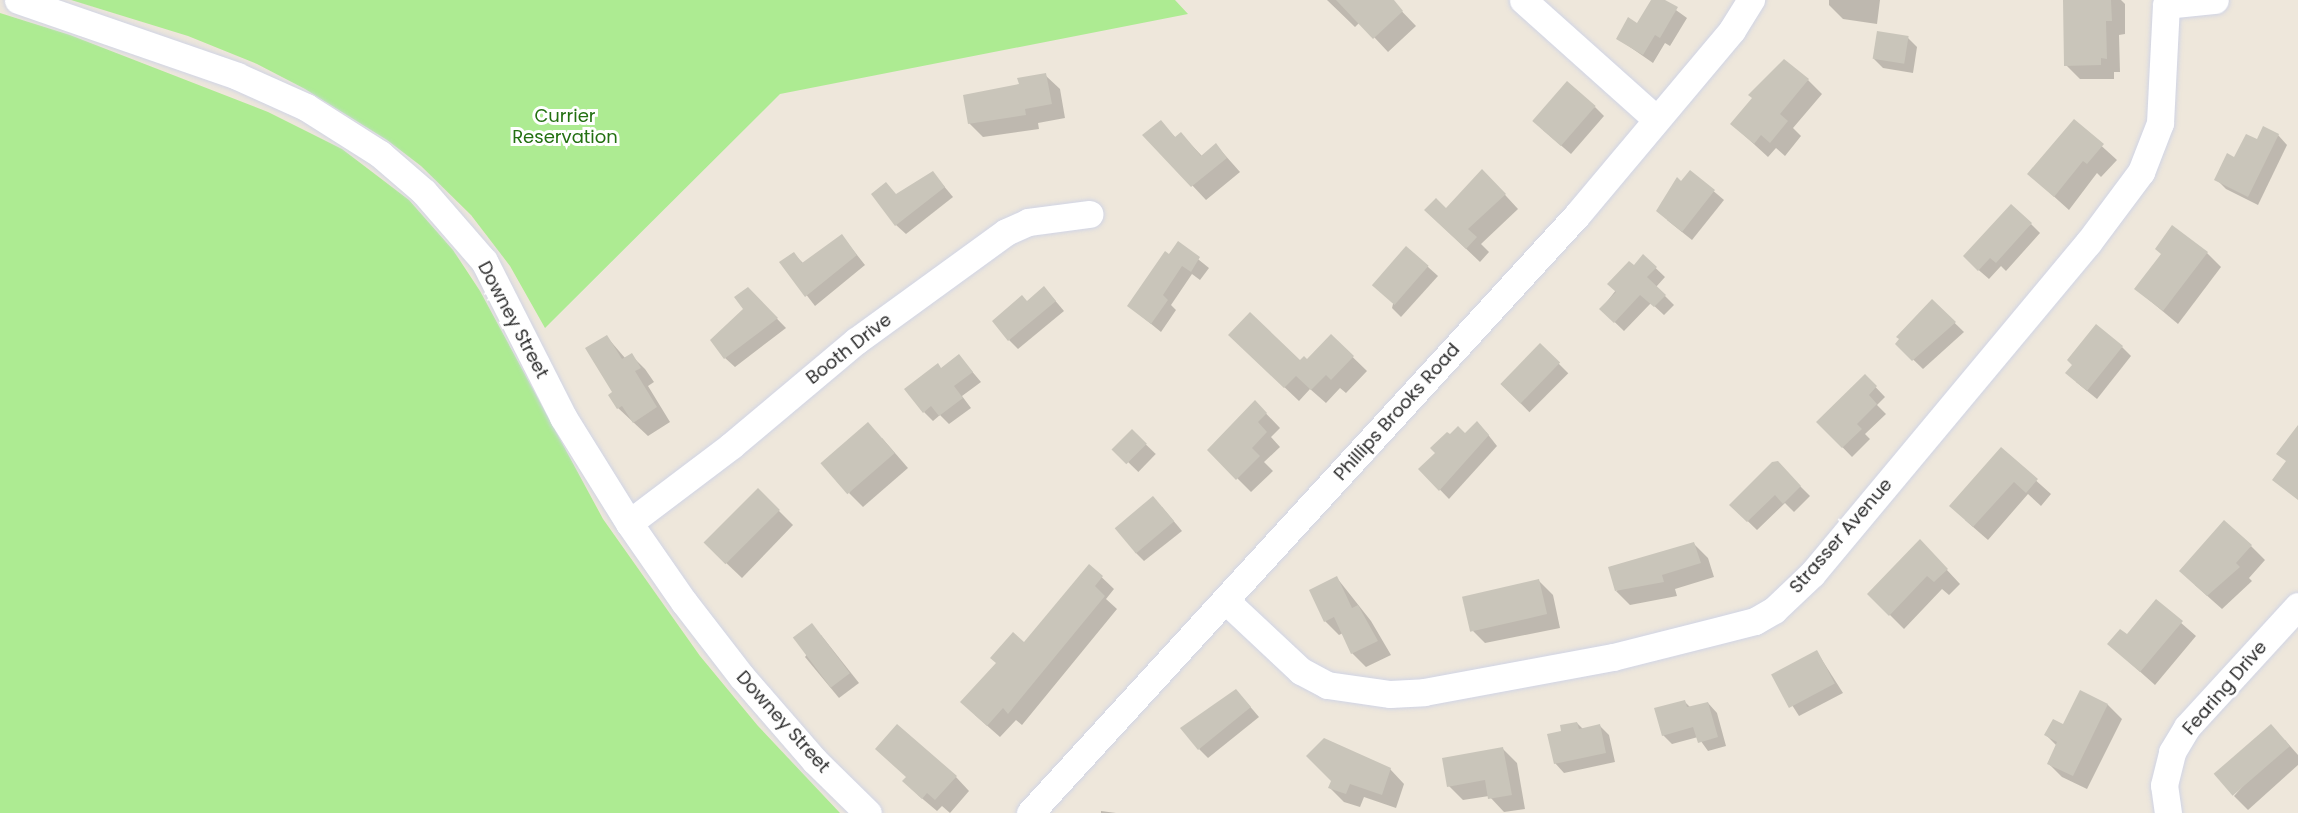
<!DOCTYPE html>
<style>
body{margin:0}
#map{position:relative;width:2298px;height:813px;overflow:hidden;background:#eee7db;font-family:Poppins,sans-serif}
div>[style]{position:absolute}
.green>*{inset:0;background:#adeb92}
.shadow>*{inset:0;background:#0003;transform-origin:0 0}
.building>*{inset:0;background:#c9c5ba;transform-origin:0 0}
.roads{filter:drop-shadow(0 0 2px #d0d4e5) drop-shadow(0 0 2px #d0d4e5)}
.minor>*{height:27px;margin:-13.5px;padding:0 13.5px;transform-origin:13.5px;border-radius:13.5px;background:#fff}
span{translate:-50% -50%;white-space:nowrap;text-align:center;line-height:1.15;-webkit-text-stroke:6px #fff;paint-order:stroke}
.park-label{font-size:18px;color:#237012}
.street-label{font-size:18px;color:#2b2b2b}
</style>
<div id="map">
<div class="green">
<i style="clip-path:polygon(71px 0,1175px 0,1188px 14px,780px 94px,545px 328px,510px 266px,471px 215px,421px 166px,387px 140px,305px 89px,257px 64px,188px 36px)"></i>
<i style="clip-path:polygon(0 13px,70px 35px,268px 112px,342px 149px,409px 200px,453px 250px,480px 291px,603px 519px,700px 656px,758px 726px,840px 813px,0 813px)"></i>
</div>
<div class="shadow">
<i style="clip-path:polygon(1327px 0,1391px 0,1416px 26px,1388px 52px,1360px 22px,1355px 27px)"></i>
<i style="clip-path:polygon(1653px 0,1662px 0,1687px 18px,1670px 46px,1665px 43px,1653px 63px,1617px 38px,1637px 25px)"></i>
<i style="clip-path:polygon(1829px 0,1880px 0,1877px 24px,1843px 19px,1829px 5px)"></i>
<i style="clip-path:polygon(2065px 0,2121px 0,2125px 4px,2125px 34px,2119px 35px,2120px 72px,2114px 72px,2114px 79px,2080px 79px,2066px 65px)"></i>
<i style="clip-path:polygon(1908px 38px,1917px 47px,1913px 73px,1883px 68px,1874px 59px)"></i>
<i style="clip-path:polygon(1045px 75px,1060px 89px,1065px 118px,1038px 123px,1039px 129px,983px 137px,969px 123px,1021px 85px)"></i>
<i style="clip-path:polygon(1808px 80px,1822px 94px,1793px 128px,1801px 136px,1785px 156px,1776px 148px,1768px 157px,1732px 124px)"></i>
<i style="clip-path:polygon(1595px 107px,1604px 116px,1571px 154px,1543px 130px)"></i>
<i style="clip-path:polygon(2074px 121px,2117px 160px,2101px 177px,2097px 173px,2069px 210px,2029px 174px)"></i>
<i style="clip-path:polygon(1160px 122px,1176px 138px,1181px 134px,1202px 156px,1216px 145px,1240px 172px,1206px 200px,1145px 135px)"></i>
<i style="clip-path:polygon(2278px 135px,2287px 145px,2258px 205px,2226px 189px,2216px 179px,2257px 141px)"></i>
<i style="clip-path:polygon(1691px 172px,1724px 200px,1692px 240px,1667px 220px)"></i>
<i style="clip-path:polygon(933px 173px,953px 197px,906px 234px,896px 225px,897px 195px)"></i>
<i style="clip-path:polygon(1496px 185px,1518px 209px,1481px 244px,1489px 252px,1480px 262px,1440px 224px,1446px 210px)"></i>
<i style="clip-path:polygon(2031px 224px,2040px 233px,2006px 271px,2001px 266px,1989px 279px,1974px 266px)"></i>
<i style="clip-path:polygon(842px 236px,865px 265px,815px 306px,781px 262px,793px 253px,804px 264px)"></i>
<i style="clip-path:polygon(1178px 243px,1209px 268px,1200px 280px,1192px 274px,1171px 305px,1176px 310px,1161px 332px,1129px 306px)"></i>
<i style="clip-path:polygon(1407px 248px,1438px 276px,1401px 317px,1392px 308px)"></i>
<i style="clip-path:polygon(2207px 253px,2221px 267px,2178px 324px,2136px 289px,2162px 254px)"></i>
<i style="clip-path:polygon(1643px 256px,1665px 277px,1656px 287px,1674px 305px,1664px 315px,1651px 303px,1624px 331px,1601px 309px)"></i>
<i style="clip-path:polygon(748px 289px,786px 328px,735px 367px,725px 358px,745px 309px)"></i>
<i style="clip-path:polygon(1053px 298px,1064px 311px,1018px 349px,1009px 340px,1027px 302px)"></i>
<i style="clip-path:polygon(1932px 301px,1964px 332px,1923px 369px,1897px 344px)"></i>
<i style="clip-path:polygon(1331px 336px,1367px 371px,1346px 393px,1340px 388px,1326px 403px,1310px 389px,1299px 401px,1244px 349px,1300px 362px,1307px 361px)"></i>
<i style="clip-path:polygon(607px 337px,625px 358px,631px 355px,645px 369px,654px 382px,648px 386px,670px 422px,648px 436px,618px 408px)"></i>
<i style="left:1540px;top:345px;width:40px;height:55px;rotate:45deg"></i>
<i style="clip-path:polygon(2122px 347px,2131px 356px,2097px 399px,2076px 382px)"></i>
<i style="clip-path:polygon(959px 356px,981px 382px,962px 396px,971px 408px,949px 424px,940px 415px,933px 421px,924px 412px,942px 369px)"></i>
<i style="clip-path:polygon(1865px 376px,1885px 397px,1877px 405px,1886px 414px,1865px 434px,1870px 439px,1852px 457px,1818px 422px)"></i>
<i style="clip-path:polygon(1255px 402px,1280px 428px,1271px 437px,1280px 447px,1264px 462px,1273px 471px,1251px 492px,1209px 450px)"></i>
<i style="left:1132px;top:431px;width:33px;height:25px;rotate:44deg"></i>
<i style="clip-path:polygon(1486px 432px,1497px 446px,1449px 499px,1420px 469px,1465px 435px)"></i>
<i style="clip-path:polygon(882px 438px,908px 468px,863px 507px,849px 493px)"></i>
<i style="clip-path:polygon(2001px 449px,2051px 494px,2041px 506px,2028px 494px,1988px 540px,1965px 520px)"></i>
<i style="clip-path:polygon(1777px 463px,1810px 496px,1794px 512px,1785px 503px,1757px 530px,1731px 505px)"></i>
<i style="clip-path:polygon(758px 490px,793px 525px,742px 578px,722px 559px)"></i>
<i style="clip-path:polygon(1162px 507px,1182px 531px,1144px 561px,1135px 552px)"></i>
<i style="clip-path:polygon(1694px 544px,1708px 558px,1714px 577px,1675px 589px,1677px 596px,1630px 605px,1616px 591px)"></i>
<i style="clip-path:polygon(2251px 546px,2265px 560px,2249px 578px,2252px 581px,2222px 609px,2195px 585px)"></i>
<i style="clip-path:polygon(1933px 555px,1960px 584px,1949px 595px,1942px 589px,1904px 629px,1869px 594px)"></i>
<i style="clip-path:polygon(1090px 566px,1114px 589px,1106px 599px,1117px 609px,1022px 725px,1016px 720px,1000px 737px,975px 715px,997px 663px,1024px 644px)"></i>
<i style="clip-path:polygon(1337px 578px,1371px 621px,1391px 655px,1366px 667px,1352px 653px,1343px 633px,1339px 635px,1325px 621px)"></i>
<i style="clip-path:polygon(1539px 581px,1553px 595px,1560px 628px,1485px 643px,1471px 629px)"></i>
<i style="clip-path:polygon(2156px 601px,2196px 636px,2155px 685px,2109px 644px,2127px 636px)"></i>
<i style="clip-path:polygon(821px 635px,859px 683px,839px 698px,805px 657px)"></i>
<i style="clip-path:polygon(1817px 652px,1843px 693px,1799px 716px,1773px 675px)"></i>
<i style="clip-path:polygon(1236px 690px,1259px 717px,1208px 758px,1199px 749px)"></i>
<i style="clip-path:polygon(2080px 692px,2108px 705px,2122px 719px,2087px 789px,2062px 777px,2048px 763px,2057px 746px,2046px 735px,2063px 726px)"></i>
<i style="clip-path:polygon(1684px 701px,1691px 708px,1708px 703px,1717px 713px,1726px 746px,1708px 751px,1698px 737px,1672px 744px,1663px 735px)"></i>
<i style="clip-path:polygon(1577px 723px,1583px 729px,1600px 726px,1609px 735px,1615px 762px,1564px 773px,1555px 763px,1563px 732px)"></i>
<i style="clip-path:polygon(2285px 740px,2298px 755px,2298px 765px,2248px 810px,2234px 796px)"></i>
<i style="clip-path:polygon(1503px 749px,1517px 763px,1525px 809px,1504px 812px,1489px 796px,1463px 800px,1449px 786px)"></i>
<i style="clip-path:polygon(1390px 769px,1404px 784px,1396px 808px,1364px 797px,1360px 807px,1344px 802px,1330px 788px)"></i>
<i style="clip-path:polygon(908px 777px,956px 777px,969px 791px,950px 813px,942px 806px,937px 811px,918px 795px)"></i>
<i style="clip-path:polygon(1101px 811px,1116px 813px,1101px 813px)"></i>
</div>
<div class="building">
<i style="clip-path:polygon(1336px 0,1394px 0,1403px 11px,1373px 39px)"></i>
<i style="clip-path:polygon(1651px 0,1665px 0,1678px 7px,1660px 38px,1655px 35px,1643px 55px,1616px 39px,1628px 17px,1637px 23px)"></i>
<i style="clip-path:polygon(2063px 0,2111px 0,2112px 21px,2106px 21px,2107px 59px,2101px 58px,2101px 65px,2064px 66px)"></i>
<i style="left:1877px;top:31px;width:32px;height:28px;rotate:9deg"></i>
<i style="clip-path:polygon(1784px 59px,1809px 79px,1780px 114px,1788px 121px,1770px 143px,1761px 135px,1754px 144px,1730px 124px,1752px 98px,1748px 95px)"></i>
<i style="clip-path:polygon(1046px 73px,1052px 104px,1025px 109px,1026px 115px,968px 124px,963px 95px,1019px 84px,1017px 78px)"></i>
<i style="left:1567px;top:81px;width:38px;height:53px;rotate:41deg"></i>
<i style="clip-path:polygon(2074px 119px,2104px 144px,2087px 164px,2083px 161px,2054px 197px,2027px 174px)"></i>
<i style="clip-path:polygon(1161px 120px,1175px 137px,1181px 132px,1201px 156px,1216px 143px,1227px 158px,1191px 187px,1142px 135px)"></i>
<i style="clip-path:polygon(2263px 126px,2279px 134px,2248px 197px,2214px 180px,2227px 153px,2234px 157px,2246px 134px,2257px 139px)"></i>
<i style="clip-path:polygon(1482px 169px,1506px 194px,1468px 229px,1477px 237px,1466px 249px,1424px 210px,1436px 198px,1446px 208px)"></i>
<i style="clip-path:polygon(1690px 170px,1715px 190px,1682px 232px,1656px 211px,1677px 177px,1681px 181px)"></i>
<i style="clip-path:polygon(933px 171px,945px 187px,895px 226px,871px 194px,886px 182px,896px 194px)"></i>
<i style="clip-path:polygon(2011px 204px,2032px 223px,1996px 263px,1990px 258px,1978px 271px,1963px 256px)"></i>
<i style="clip-path:polygon(2172px 225px,2208px 252px,2163px 311px,2134px 289px,2161px 254px,2155px 249px)"></i>
<i style="clip-path:polygon(842px 234px,857px 255px,805px 297px,779px 262px,794px 252px,802px 263px)"></i>
<i style="clip-path:polygon(1178px 241px,1200px 257px,1191px 272px,1182px 266px,1163px 295px,1168px 300px,1151px 324px,1127px 306px,1165px 251px,1169px 254px)"></i>
<i style="left:1406px;top:246px;width:30px;height:52px;rotate:41deg"></i>
<i style="clip-path:polygon(1643px 254px,1657px 267px,1647px 277px,1666px 295px,1654px 307px,1640px 295px,1614px 323px,1599px 309px,1616px 292px,1607px 284px,1629px 261px,1634px 265px)"></i>
<i style="clip-path:polygon(1044px 286px,1056px 301px,1008px 341px,992px 321px,1022px 295px,1027px 301px)"></i>
<i style="clip-path:polygon(748px 287px,778px 318px,724px 359px,710px 340px,743px 309px,734px 297px)"></i>
<i style="clip-path:polygon(1932px 299px,1956px 322px,1912px 361px,1895px 344px,1899px 339px,1896px 337px)"></i>
<i style="clip-path:polygon(1250px 312px,1300px 360px,1304px 356px,1307px 359px,1331px 334px,1354px 356px,1331px 380px,1326px 375px,1311px 390px,1296px 376px,1284px 388px,1228px 335px)"></i>
<i style="clip-path:polygon(2096px 324px,2123px 346px,2087px 391px,2065px 373px,2072px 365px,2067px 360px)"></i>
<i style="clip-path:polygon(607px 335px,622px 359px,632px 353px,641px 368px,635px 371px,657px 407px,633px 423px,622px 406px,617px 409px,608px 395px,612px 392px,585px 348px)"></i>
<i style="left:1540px;top:343px;width:28px;height:57px;rotate:44deg"></i>
<i style="clip-path:polygon(959px 354px,973px 372px,954px 386px,963px 398px,939px 416px,931px 406px,923px 413px,904px 389px,938px 363px,941px 368px)"></i>
<i style="clip-path:polygon(1865px 374px,1877px 386px,1869px 395px,1877px 404px,1857px 424px,1862px 429px,1842px 448px,1816px 422px)"></i>
<i style="clip-path:polygon(1255px 400px,1267px 413px,1258px 422px,1267px 432px,1252px 448px,1260px 456px,1236px 480px,1207px 450px)"></i>
<i style="clip-path:polygon(1477px 421px,1489px 435px,1439px 491px,1418px 469px,1435px 453px,1430px 448px,1447px 432px,1450px 434px,1458px 426px,1465px 433px)"></i>
<i style="left:868px;top:422px;width:41px;height:63px;rotate:49deg"></i>
<i style="clip-path:polygon(2298px 425px,2298px 500px,2272px 480px,2286px 461px,2276px 454px)"></i>
<i style="left:1132px;top:429px;width:21px;height:29px;rotate:45deg"></i>
<i style="clip-path:polygon(2001px 447px,2038px 479px,2026px 493px,2014px 482px,1973px 527px,1949px 506px)"></i>
<i style="clip-path:polygon(1778px 461px,1801px 486px,1783px 504px,1775px 495px,1747px 522px,1729px 505px,1772px 462px)"></i>
<i style="left:758px;top:488px;width:31px;height:77px;rotate:45deg"></i>
<i style="left:1153px;top:496px;width:33px;height:50px;rotate:50deg"></i>
<i style="clip-path:polygon(2224px 520px,2252px 545px,2236px 563px,2240px 567px,2207px 596px,2179px 571px)"></i>
<i style="clip-path:polygon(1920px 539px,1948px 569px,1934px 582px,1927px 576px,1889px 616px,1867px 594px)"></i>
<i style="clip-path:polygon(1694px 542px,1701px 563px,1662px 575px,1664px 582px,1615px 591px,1608px 567px)"></i>
<i style="clip-path:polygon(1089px 564px,1103px 576px,1095px 586px,1105px 596px,1008px 714px,1003px 708px,987px 726px,960px 702px,996px 663px,990px 658px,1013px 632px,1024px 642px)"></i>
<i style="clip-path:polygon(1337px 576px,1352px 608px,1358px 605px,1378px 641px,1351px 654px,1334px 617px,1324px 622px,1309px 590px)"></i>
<i style="left:1539px;top:579px;width:36px;height:79px;rotate:77deg"></i>
<i style="clip-path:polygon(2156px 599px,2183px 621px,2140px 672px,2107px 644px,2120px 629px,2127px 634px)"></i>
<i style="left:812px;top:623px;width:63px;height:24px;rotate:53deg"></i>
<i style="left:1817px;top:650px;width:38px;height:52px;rotate:62deg"></i>
<i style="clip-path:polygon(1236px 689px,1251px 707px,1198px 750px,1180px 728px)"></i>
<i style="clip-path:polygon(2080px 690px,2108px 704px,2073px 776px,2047px 764px,2057px 742px,2044px 735px,2053px 719px,2063px 724px)"></i>
<i style="clip-path:polygon(1685px 700px,1687px 707px,1708px 702px,1718px 737px,1698px 743px,1693px 727px,1662px 736px,1654px 708px)"></i>
<i style="clip-path:polygon(1577px 722px,1579px 729px,1600px 724px,1606px 753px,1554px 764px,1547px 734px,1561px 731px,1560px 725px)"></i>
<i style="clip-path:polygon(897px 724px,957px 776px,935px 800px,927px 793px,922px 799px,902px 781px,906px 777px,875px 749px)"></i>
<i style="left:2271px;top:724px;width:29px;height:76px;rotate:49deg"></i>
<i style="clip-path:polygon(1324px 738px,1391px 768px,1382px 795px,1350px 784px,1346px 794px,1328px 788px,1331px 781px,1306px 756px)"></i>
<i style="clip-path:polygon(1503px 747px,1512px 795px,1488px 799px,1485px 780px,1447px 787px,1442px 758px)"></i>
</div>
<div class="roads">
<div class="minor">
<i style="left:18px;top:0;width:232px;rotate:19.1deg"></i>
<i style="left:237px;top:76px;width:76px;rotate:24.2deg"></i>
<i style="left:306px;top:107px;width:88px;rotate:32.4deg"></i>
<i style="left:380px;top:154px;width:58px;rotate:40.8deg"></i>
<i style="left:424px;top:192px;width:91px;rotate:49deg"></i>
<i style="left:484px;top:261px;width:175px;rotate:63.1deg"></i>
<i style="left:563px;top:417px;width:125px;rotate:58.1deg"></i>
<i style="left:629px;top:523px;width:96px;rotate:55.2deg"></i>
<i style="left:684px;top:602px;width:95px;rotate:52.3deg"></i>
<i style="left:742px;top:677px;width:111px;rotate:49deg"></i>
<i style="left:815px;top:761px;width:74px;rotate:44.5deg"></i>
<i style="left:1523px;top:0;width:178px;rotate:41.8deg"></i>
<i style="left:629px;top:523px;width:129px;rotate:-37.1deg"></i>
<i style="left:732px;top:445px;width:162px;rotate:-40deg"></i>
<i style="left:856px;top:341px;width:185px;rotate:-36deg"></i>
<i style="left:1006px;top:232px;width:24px;rotate:-24deg"></i>
<i style="left:1028px;top:222px;width:62px;rotate:-7.5deg"></i>
<i style="left:1225px;top:600px;width:104px;rotate:43.1deg"></i>
<i style="left:1301px;top:671px;width:30px;rotate:28deg"></i>
<i style="left:1327px;top:685px;width:64px;rotate:8.1deg"></i>
<i style="left:1390px;top:694px;width:34px;rotate:-3deg"></i>
<i style="left:1424px;top:692px;width:192px;rotate:-10.5deg"></i>
<i style="left:1613px;top:657px;width:146px;rotate:-14.2deg"></i>
<i style="left:1755px;top:621px;width:22px;rotate:-30deg"></i>
<i style="left:1774px;top:610px;width:52px;rotate:-43.5deg"></i>
<i style="left:1812px;top:574px;width:431px;rotate:-50.2deg"></i>
<i style="left:2088px;top:243px;width:89px;rotate:-53.3deg"></i>
<i style="left:2141px;top:172px;width:53px;rotate:-68.8deg"></i>
<i style="left:2160px;top:123px;width:118px;rotate:-87.1deg"></i>
<i style="left:2166px;top:5px;width:49px;rotate:-5.8deg"></i>
<i style="left:1030px;top:813px;width:810px;rotate:-47.55deg"></i>
<i style="left:1577px;top:215px;width:241px;rotate:-50deg"></i>
<i style="left:1732px;top:30px;width:36px;rotate:-58deg"></i>
<i style="left:2168px;top:813px;width:28px;rotate:-98deg"></i>
<i style="left:2164px;top:785px;width:34px;rotate:-76deg"></i>
<i style="left:2172px;top:752px;width:29px;rotate:-59deg"></i>
<i style="left:2187px;top:727px;width:164px;rotate:-47.5deg"></i>
</div>
</div>
<div class="park-label">
<span style="left:565px;top:127px">Currier<br>Reservation</span>
</div>
<div class="street-label">
<span style="left:513px;top:320px;rotate:62deg">Downey Street</span>
<span style="left:849px;top:349px;rotate:-38deg">Booth Drive</span>
<span style="left:1397px;top:412px;rotate:-48deg">Phillips Brooks Road</span>
<span style="left:1841px;top:536px;rotate:-49deg">Strasser Avenue</span>
<span style="left:2225px;top:688px;rotate:-49deg">Fearing Drive</span>
<span style="left:783px;top:722px;rotate:48deg">Downey Street</span>
</div>
</div>
